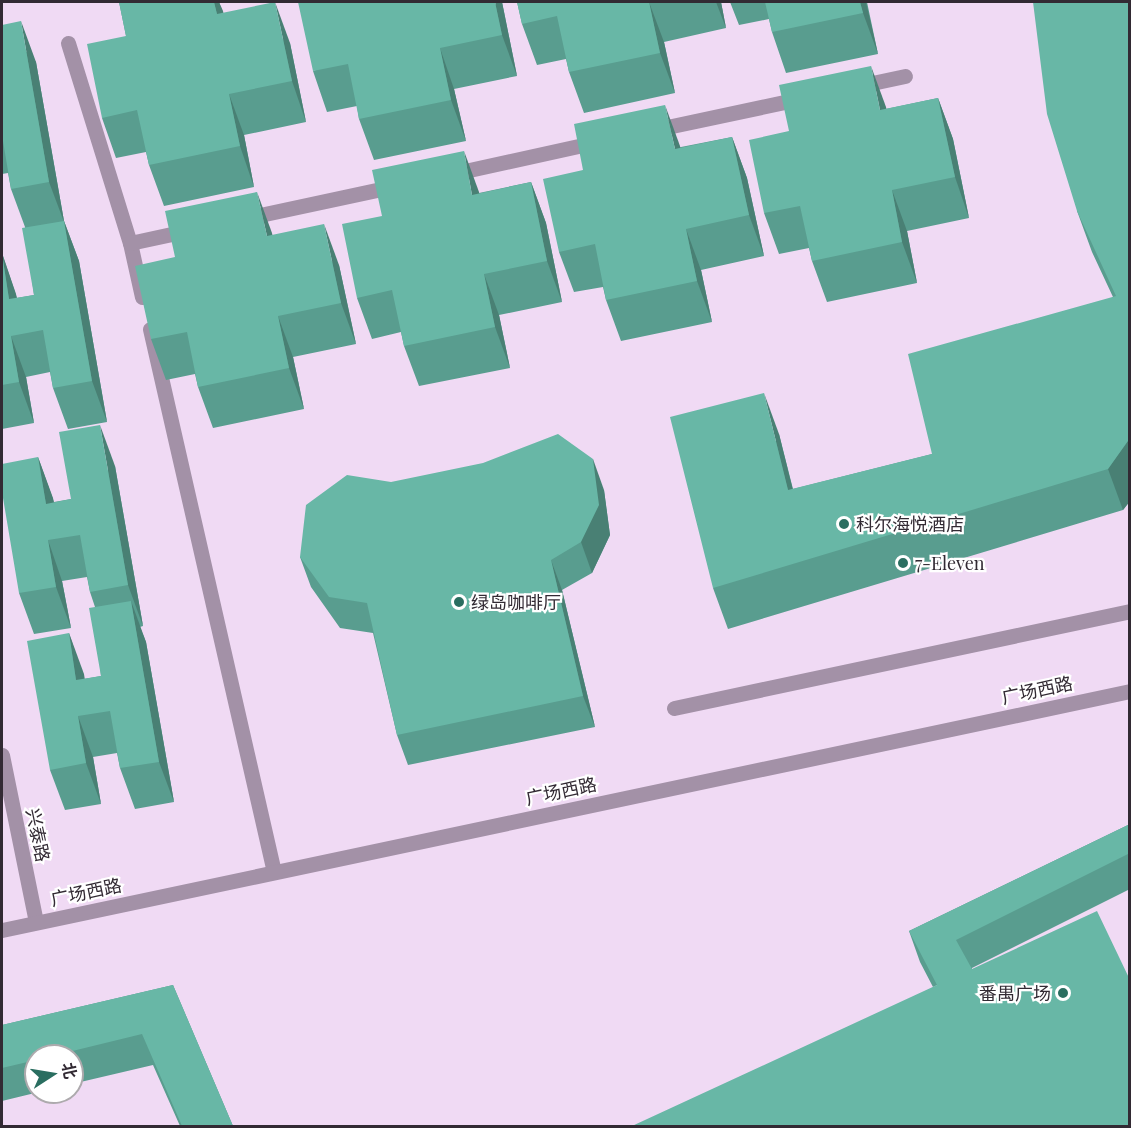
<!DOCTYPE html>
<meta charset="utf-8">
<style>
body{margin:0}
#map{position:relative;width:1131px;height:1128px;overflow:hidden;background:#f0daf4;font-family:"Playfair Display","Noto Sans SC",serif}
div>[style]{position:absolute}
.service>*{height:15px;margin:-7.5px;padding:0 7.5px;transform-origin:7.5px;border-radius:7.5px;background:#a391a7}
.minor>*{height:15px;margin:-7.5px;padding:0 7.5px;transform-origin:7.5px;border-radius:7.5px;background:#a391a7}
.tertiary>*{height:15px;margin:-7.5px;padding:0 7.5px;transform-origin:7.5px;border-radius:7.5px;background:#a391a7}
.wall>*{inset:0;background:#599d8f}
.shaded-wall>*{inset:0;background:#498074}
.building>*{inset:0;background:#68b7a6}
.dots>*{width:16px;height:16px;translate:-50% -50%;box-sizing:border-box;border:3px solid #fff;border-radius:50%}
span{translate:-50% -50%;white-space:nowrap;text-align:center;line-height:1.15;-webkit-text-stroke:4.5px #fff;paint-order:stroke}
.poi-label{font-size:18px;color:#322a33}
.left{translate:0 -50%;text-align:left}
.right{translate:-100% -50%;text-align:right}
.street-label{font-size:18px;color:#322a33}
.frame{position:absolute;inset:0;border:3px solid #322a33;pointer-events:none}
.north{position:absolute;left:24px;top:1044px;width:60px;height:60px;box-sizing:border-box;background:#fff;border:2px solid #adaaad;border-radius:50%;rotate:78deg;font-size:16px;font-weight:700;line-height:24px;text-align:center;color:#322a33}
.north::after{content:'';display:block;margin:auto;width:21px;height:27px;background:#2a6e60;clip-path:polygon(50% 0,100% 100%,50% 72%,0 100%)}
</style>
<div id="map">
<div class="service">
<i style="left:674px;top:708px;width:466px;rotate:-12deg"></i>
</div>
<div class="minor">
<i style="left:68px;top:43px;width:209px;rotate:72.8deg"></i>
<i style="left:858px;top:86px;width:48px;rotate:-12deg"></i>
<i style="left:653px;top:130px;width:153px;rotate:-12deg"></i>
<i style="left:451px;top:174px;width:149px;rotate:-12.4deg"></i>
<i style="left:246px;top:218px;width:152px;rotate:-12.1deg"></i>
<i style="left:142px;top:297px;width:55px;rotate:-102.5deg"></i>
<i style="left:130px;top:243px;width:61px;rotate:-12.2deg"></i>
<i style="left:150px;top:329px;width:557px;rotate:77.14deg"></i>
</div>
<div class="tertiary">
<i style="left:2px;top:755px;width:170px;rotate:78.5deg"></i>
<i style="left:2px;top:930px;width:1153px;rotate:-11.96deg"></i>
</div>
<div class="wall">
<i style="clip-path:polygon(119px 2px,219px 2px,223px 13px,290px 43px,306px 122px,244px 135px,254px 187px,164px 206px,149px 165px,146px 152px,116px 158px,102px 118px,126px 36px)"></i>
<i style="clip-path:polygon(502px 2px,517px 76px,454px 89px,466px 141px,374px 160px,359px 119px,357px 106px,327px 112px,313px 71px)"></i>
<i style="clip-path:polygon(517px 2px,721px 2px,726px 28px,664px 42px,675px 93px,584px 113px,569px 72px,566px 59px,537px 65px,522px 24px)"></i>
<i style="clip-path:polygon(730px 2px,869px 2px,867px 2px,878px 54px,786px 73px,772px 32px,769px 19px,739px 25px)"></i>
<i style="clip-path:polygon(1130px 2px,1130px 501px,1123px 510px,728px 629px,713px 588px,779px 434px,793px 489px,932px 454px,1113px 297px,1092px 252px,1077px 211px)"></i>
<i style="clip-path:polygon(2px 25px,36px 62px,64px 221px,79px 261px,107px 422px,68px 429px,53px 388px,50px 372px,26px 377px,34px 423px,2px 429px,2px 253px,17px 298px,34px 295px,25px 227px,11px 189px,8px 173px,2px 174px)"></i>
<i style="clip-path:polygon(938px 98px,953px 139px,969px 218px,907px 231px,917px 283px,827px 302px,812px 261px,809px 248px,779px 254px,764px 213px,886px 109px)"></i>
<i style="clip-path:polygon(732px 137px,747px 178px,764px 256px,701px 270px,712px 322px,621px 341px,606px 300px,603px 287px,574px 292px,559px 252px,583px 170px,681px 147px)"></i>
<i style="clip-path:polygon(531px 182px,546px 223px,562px 302px,499px 315px,510px 368px,419px 386px,404px 346px,401px 332px,372px 339px,357px 298px,479px 193px)"></i>
<i style="clip-path:polygon(273px 235px,339px 265px,356px 344px,293px 357px,304px 409px,213px 428px,198px 387px,195px 374px,166px 380px,151px 339px)"></i>
<i style="clip-path:polygon(38px 457px,54px 502px,71px 499px,115px 466px,143px 626px,140px 627px,146px 642px,174px 802px,135px 809px,120px 768px,117px 753px,93px 757px,101px 804px,65px 810px,50px 770px,69px 633px,84px 679px,101px 676px,95px 607px,90px 592px,87px 577px,62px 581px,71px 628px,34px 634px,19px 593px)"></i>
<i style="clip-path:polygon(391px 482px,604px 490px,610px 535px,592px 573px,562px 590px,595px 727px,408px 765px,397px 735px,373px 633px,340px 628px,311px 587px,300px 557px)"></i>
<i style="clip-path:polygon(1130px 824px,1130px 889px,972px 968px,972px 969px,933px 987px,920px 962px,909px 931px)"></i>
<i style="clip-path:polygon(173px 985px,233px 1126px,180px 1126px,153px 1065px,72px 1084px,72px 1056px,36px 1056px,36px 1092px,39px 1092px,2px 1101px,2px 1025px)"></i>
</div>
<div class="shaded-wall">
<i style="clip-path:polygon(214px 2px,219px 2px,223px 11px,232px 55px,217px 14px)"></i>
<i style="clip-path:polygon(275px 2px,290px 43px,306px 122px,292px 81px)"></i>
<i style="clip-path:polygon(495px 2px,502px 2px,517px 76px,502px 35px)"></i>
<i style="clip-path:polygon(649px 2px,664px 42px,675px 93px,660px 53px)"></i>
<i style="clip-path:polygon(716px 2px,721px 2px,726px 28px)"></i>
<i style="clip-path:polygon(860px 2px,866px 2px,878px 54px,863px 13px)"></i>
<i style="clip-path:polygon(21px 21px,36px 62px,64px 221px,79px 261px,107px 422px,92px 381px,64px 222px,49px 182px)"></i>
<i style="clip-path:polygon(440px 48px,454px 89px,466px 141px,451px 100px)"></i>
<i style="clip-path:polygon(871px 66px,886px 107px,895px 151px,880px 110px)"></i>
<i style="clip-path:polygon(229px 94px,244px 135px,254px 187px,240px 146px)"></i>
<i style="clip-path:polygon(938px 98px,953px 139px,969px 218px,955px 177px)"></i>
<i style="clip-path:polygon(665px 105px,680px 146px,689px 190px,675px 149px)"></i>
<i style="clip-path:polygon(732px 137px,747px 178px,764px 256px,749px 215px)"></i>
<i style="clip-path:polygon(464px 151px,479px 192px,487px 236px,472px 195px)"></i>
<i style="clip-path:polygon(531px 182px,546px 223px,562px 302px,547px 261px)"></i>
<i style="clip-path:polygon(892px 190px,907px 231px,917px 283px,902px 242px)"></i>
<i style="clip-path:polygon(257px 192px,272px 233px,281px 277px,267px 236px)"></i>
<i style="clip-path:polygon(324px 224px,339px 265px,356px 344px,341px 303px)"></i>
<i style="clip-path:polygon(686px 229px,701px 270px,712px 322px,697px 281px)"></i>
<i style="clip-path:polygon(2px 253px,16px 294px,23px 333px,9px 299px)"></i>
<i style="clip-path:polygon(484px 274px,499px 315px,510px 368px,495px 327px)"></i>
<i style="clip-path:polygon(278px 316px,293px 357px,304px 409px,289px 368px)"></i>
<i style="clip-path:polygon(11px 336px,26px 377px,34px 423px,19px 382px)"></i>
<i style="clip-path:polygon(764px 393px,779px 434px,803px 531px,788px 490px)"></i>
<i style="clip-path:polygon(100px 425px,115px 466px,143px 626px,128px 585px)"></i>
<i style="clip-path:polygon(1130px 438px,1130px 501px,1123px 510px,1108px 469px)"></i>
<i style="clip-path:polygon(38px 457px,53px 498px,60px 538px,46px 504px)"></i>
<i style="clip-path:polygon(593px 459px,604px 490px,610px 535px,592px 573px,581px 542px)"></i>
<i style="clip-path:polygon(48px 540px,62px 581px,71px 628px,56px 587px)"></i>
<i style="clip-path:polygon(551px 560px,562px 590px,595px 727px,583px 696px)"></i>
<i style="clip-path:polygon(131px 601px,146px 642px,174px 802px,159px 762px)"></i>
<i style="clip-path:polygon(69px 633px,84px 674px,90px 714px,76px 680px)"></i>
<i style="clip-path:polygon(78px 716px,93px 757px,101px 804px,86px 763px)"></i>
</div>
<div class="building">
<i style="clip-path:polygon(119px 2px,214px 2px,217px 14px,275px 2px,292px 81px,229px 94px,240px 146px,149px 165px,137px 110px,102px 118px,87px 44px,126px 36px)"></i>
<i style="clip-path:polygon(298px 2px,495px 2px,502px 35px,440px 48px,451px 100px,359px 119px,348px 64px,313px 71px)"></i>
<i style="clip-path:polygon(517px 2px,649px 2px,660px 53px,569px 72px,557px 16px,522px 24px)"></i>
<i style="clip-path:polygon(765px 2px,860px 2px,863px 13px,772px 32px)"></i>
<i style="clip-path:polygon(1033px 2px,1130px 2px,1130px 438px,1108px 469px,713px 588px,670px 417px,764px 393px,788px 490px,932px 454px,908px 354px,1116px 296px,1077px 211px,1047px 114px)"></i>
<i style="clip-path:polygon(21px 21px,49px 182px,11px 189px,2px 135px,2px 25px)"></i>
<i style="clip-path:polygon(871px 66px,880px 110px,938px 98px,955px 177px,892px 190px,902px 242px,812px 261px,800px 206px,764px 213px,749px 140px,789px 131px,779px 85px)"></i>
<i style="clip-path:polygon(665px 105px,675px 149px,732px 137px,749px 215px,686px 229px,697px 281px,606px 300px,595px 244px,559px 252px,543px 179px,583px 170px,574px 124px)"></i>
<i style="clip-path:polygon(464px 151px,472px 195px,531px 182px,547px 261px,484px 274px,495px 327px,404px 346px,392px 290px,357px 298px,342px 224px,382px 216px,372px 170px)"></i>
<i style="clip-path:polygon(257px 192px,267px 236px,324px 224px,341px 303px,278px 316px,289px 368px,198px 387px,187px 332px,151px 339px,135px 266px,175px 257px,165px 211px)"></i>
<i style="clip-path:polygon(64px 221px,92px 381px,53px 388px,43px 330px,11px 336px,19px 382px,2px 385px,2px 254px,9px 299px,34px 295px,22px 228px)"></i>
<i style="clip-path:polygon(100px 425px,128px 585px,90px 592px,80px 535px,48px 540px,56px 587px,19px 593px,2px 492px,2px 464px,38px 457px,46px 504px,71px 499px,59px 432px)"></i>
<i style="clip-path:polygon(558px 434px,593px 459px,599px 505px,581px 542px,551px 560px,583px 696px,397px 735px,367px 603px,329px 597px,300px 557px,306px 505px,347px 475px,391px 482px,483px 463px)"></i>
<i style="clip-path:polygon(131px 601px,159px 762px,120px 768px,110px 711px,78px 716px,86px 763px,50px 770px,27px 641px,69px 633px,76px 680px,101px 676px,89px 608px)"></i>
<i style="clip-path:polygon(1130px 824px,1130px 853px,956px 940px,972px 969px,1097px 911px,1130px 980px,1130px 1126px,632px 1126px,937px 985px,909px 931px)"></i>
<i style="clip-path:polygon(173px 985px,233px 1126px,182px 1126px,142px 1034px,52px 1056px,36px 1056px,36px 1060px,2px 1068px,2px 1025px)"></i>
</div>
<div class="dots">
<i style="left:844px;top:524px;background:#2a6e60"></i>
<i style="left:903px;top:563px;background:#2a6e60"></i>
<i style="left:459px;top:602px;background:#2a6e60"></i>
<i style="left:1063px;top:993px;background:#2a6e60"></i>
</div>
<div class="poi-label">
<span class="left" style="left:856px;top:524px">科尔海悦酒店</span>
<span class="left" style="left:915px;top:563px">7-Eleven</span>
<span class="left" style="left:471px;top:602px">绿岛咖啡厅</span>
<span class="right" style="left:1051px;top:993px">番禺广场</span>
</div>
<div class="street-label">
<span style="left:1037px;top:690px;rotate:-12deg">广场西路</span>
<span style="left:561px;top:791px;rotate:-12deg">广场西路</span>
<span style="left:38px;top:835px;rotate:78deg">兴泰路</span>
<span style="left:86px;top:892px;rotate:-12deg">广场西路</span>
</div>
<div class="frame"></div>
<div class="north">北</div>
</div>
